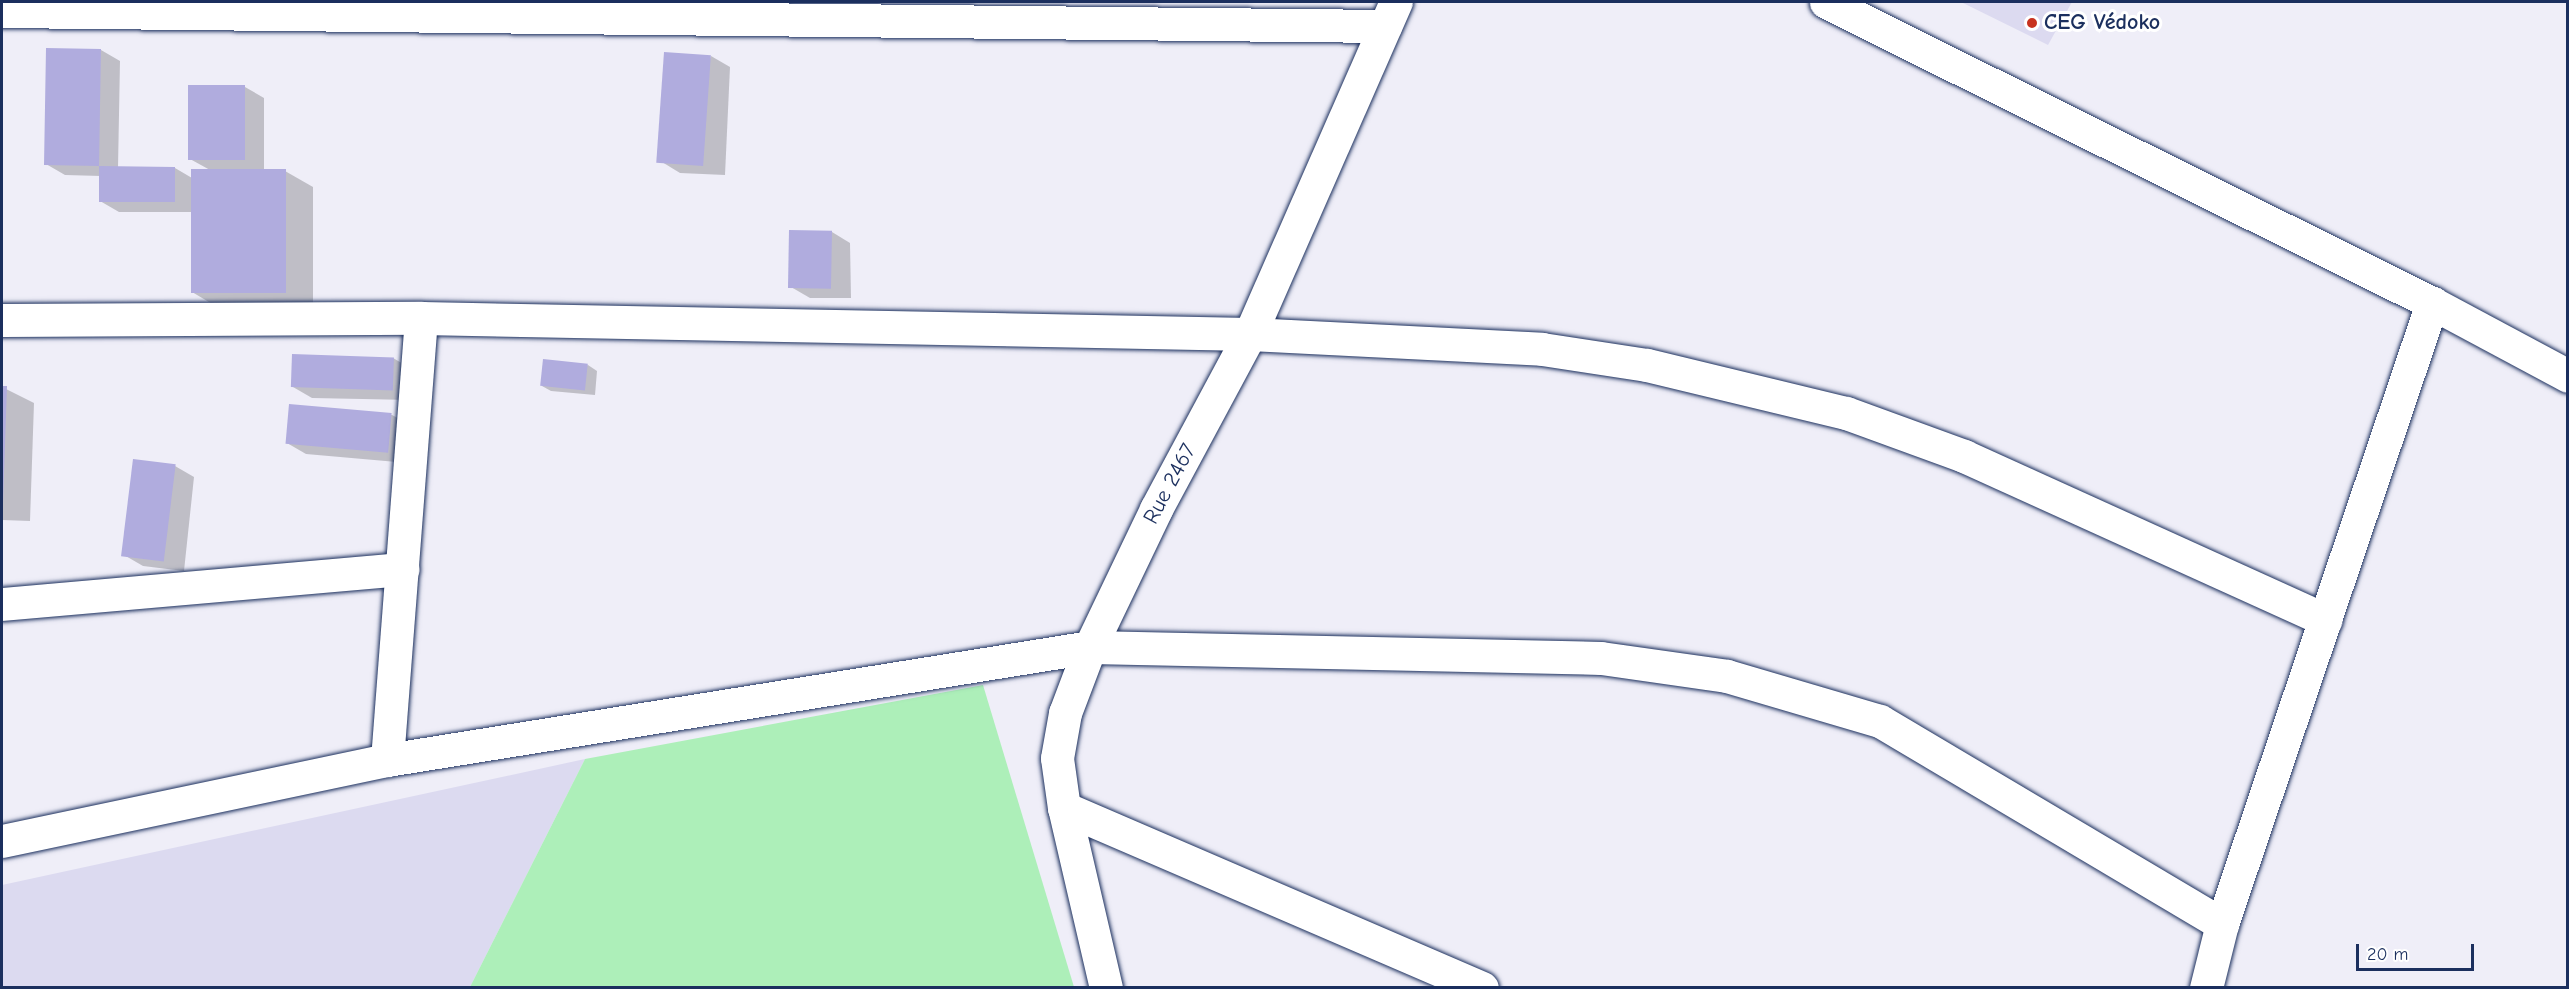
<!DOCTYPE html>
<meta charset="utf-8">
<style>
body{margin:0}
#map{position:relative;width:2569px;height:989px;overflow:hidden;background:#efeef8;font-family:"Comic Neue",sans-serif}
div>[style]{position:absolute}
.built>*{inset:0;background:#dcdaf0}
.green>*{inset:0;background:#adefb9}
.shadow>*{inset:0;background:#0003}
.building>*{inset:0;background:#b0acde;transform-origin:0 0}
.roads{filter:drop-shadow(0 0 2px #1b2f5e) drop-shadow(0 0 2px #1b2f5e)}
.minor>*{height:33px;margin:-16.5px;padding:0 16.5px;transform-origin:16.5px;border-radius:16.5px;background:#fff}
.dots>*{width:16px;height:16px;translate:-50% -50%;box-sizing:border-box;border:3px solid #fff;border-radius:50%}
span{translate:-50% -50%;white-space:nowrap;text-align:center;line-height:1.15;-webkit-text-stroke:6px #fff;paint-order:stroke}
.poi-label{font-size:22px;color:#1b2f5e;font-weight:700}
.left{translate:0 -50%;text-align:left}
.street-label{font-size:22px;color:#1b2f5e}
.frame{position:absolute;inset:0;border:3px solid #1b2f5e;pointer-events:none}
.scale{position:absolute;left:2356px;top:944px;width:118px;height:27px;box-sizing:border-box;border:3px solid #1b2f5e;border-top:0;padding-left:8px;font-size:18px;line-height:21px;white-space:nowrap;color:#1b2f5e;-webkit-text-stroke:4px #fff;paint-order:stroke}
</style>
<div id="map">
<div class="built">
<i style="clip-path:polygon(1961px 2px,2072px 2px,2048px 45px)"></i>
<i style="clip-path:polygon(585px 759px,470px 987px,2px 987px,2px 885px)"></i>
</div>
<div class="green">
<i style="clip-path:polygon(983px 685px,1074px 987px,470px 987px,585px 759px)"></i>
</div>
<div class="shadow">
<i style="clip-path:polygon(101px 50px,120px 61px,118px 168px,175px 168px,192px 178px,210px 170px,190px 159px,245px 87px,264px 98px,264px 171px,285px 171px,313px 187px,313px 309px,219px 308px,192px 292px,192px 212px,119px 212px,100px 201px,101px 176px,65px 175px,46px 164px)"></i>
<i style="clip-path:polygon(711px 56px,730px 67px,725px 175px,680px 173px,662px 162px)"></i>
<i style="clip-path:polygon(832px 232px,850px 243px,851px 298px,810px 298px,791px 287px)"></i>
<i style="clip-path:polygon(393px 358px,412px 369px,412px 400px,312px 398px,293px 387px)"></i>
<i style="clip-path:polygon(588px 365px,597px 371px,595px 395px,551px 391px,542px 386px)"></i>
<i style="clip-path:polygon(2px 387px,34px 403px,30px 521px,2px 520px)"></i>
<i style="clip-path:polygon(290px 406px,392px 415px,411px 425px,408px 463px,306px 454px,287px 443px)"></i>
<i style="clip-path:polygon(175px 466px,194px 477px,184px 571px,143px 566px,124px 555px)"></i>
</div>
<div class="building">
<i style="clip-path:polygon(46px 48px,101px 49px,99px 166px,175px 167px,175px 202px,99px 202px,99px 166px,44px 165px)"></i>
<i style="left:664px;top:52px;width:47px;height:111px;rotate:4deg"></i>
<i style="left:188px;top:85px;width:57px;height:75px"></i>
<i style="left:191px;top:169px;width:95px;height:124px"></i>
<i style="left:789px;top:230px;width:43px;height:58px;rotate:1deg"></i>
<i style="left:292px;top:354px;width:102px;height:33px;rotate:2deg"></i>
<i style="left:543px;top:359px;width:45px;height:27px;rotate:6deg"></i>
<i style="clip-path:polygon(2px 386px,7px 386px,3px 504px,2px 504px)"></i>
<i style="left:289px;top:404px;width:103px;height:40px;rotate:5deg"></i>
<i style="left:133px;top:459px;width:43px;height:98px;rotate:7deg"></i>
</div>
<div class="roads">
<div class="minor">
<i style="left:1826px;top:2px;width:677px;rotate:26.41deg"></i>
<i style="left:2432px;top:303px;width:154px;rotate:28.2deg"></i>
<i style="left:2px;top:11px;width:1383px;rotate:0.62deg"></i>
<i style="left:2px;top:320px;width:419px;rotate:-0.3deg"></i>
<i style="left:421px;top:318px;width:829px;rotate:1.11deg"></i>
<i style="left:1250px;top:334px;width:292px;rotate:2.9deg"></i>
<i style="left:1542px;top:349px;width:106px;rotate:8.7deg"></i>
<i style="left:1647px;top:365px;width:205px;rotate:13.6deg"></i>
<i style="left:1846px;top:413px;width:126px;rotate:20deg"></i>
<i style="left:1964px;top:456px;width:397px;rotate:24.4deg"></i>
<i style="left:2px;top:604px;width:402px;rotate:-5deg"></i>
<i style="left:387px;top:760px;width:443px;rotate:-85.6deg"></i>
<i style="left:1064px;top:808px;width:455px;rotate:23.3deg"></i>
<i style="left:2px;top:841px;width:393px;rotate:-11.9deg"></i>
<i style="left:387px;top:760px;width:712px;rotate:-9.13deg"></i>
<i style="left:1090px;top:647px;width:511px;rotate:1.23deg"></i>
<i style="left:1601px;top:658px;width:127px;rotate:8.1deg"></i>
<i style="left:1727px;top:676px;width:159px;rotate:16.4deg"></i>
<i style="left:1880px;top:721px;width:398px;rotate:30.7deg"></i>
<i style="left:1106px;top:988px;width:185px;rotate:-103.1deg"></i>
<i style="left:1064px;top:808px;width:50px;rotate:-98deg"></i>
<i style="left:1057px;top:758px;width:46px;rotate:-79.9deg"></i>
<i style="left:1065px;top:713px;width:71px;rotate:-69.3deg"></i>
<i style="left:1090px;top:647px;width:153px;rotate:-64.4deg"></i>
<i style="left:1156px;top:509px;width:199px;rotate:-61.8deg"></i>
<i style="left:1250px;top:334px;width:363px;rotate:-66.3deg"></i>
<i style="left:2206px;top:988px;width:66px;rotate:-76deg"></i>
<i style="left:2222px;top:924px;width:656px;rotate:-71.32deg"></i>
</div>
</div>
<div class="dots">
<i style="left:2032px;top:23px;background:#c8321e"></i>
</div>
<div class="poi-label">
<span class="left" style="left:2044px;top:23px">CEG Védoko</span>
</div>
<div class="street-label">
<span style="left:1170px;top:484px;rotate:-62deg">Rue 2467</span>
</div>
<div class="frame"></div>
<div class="scale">20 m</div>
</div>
